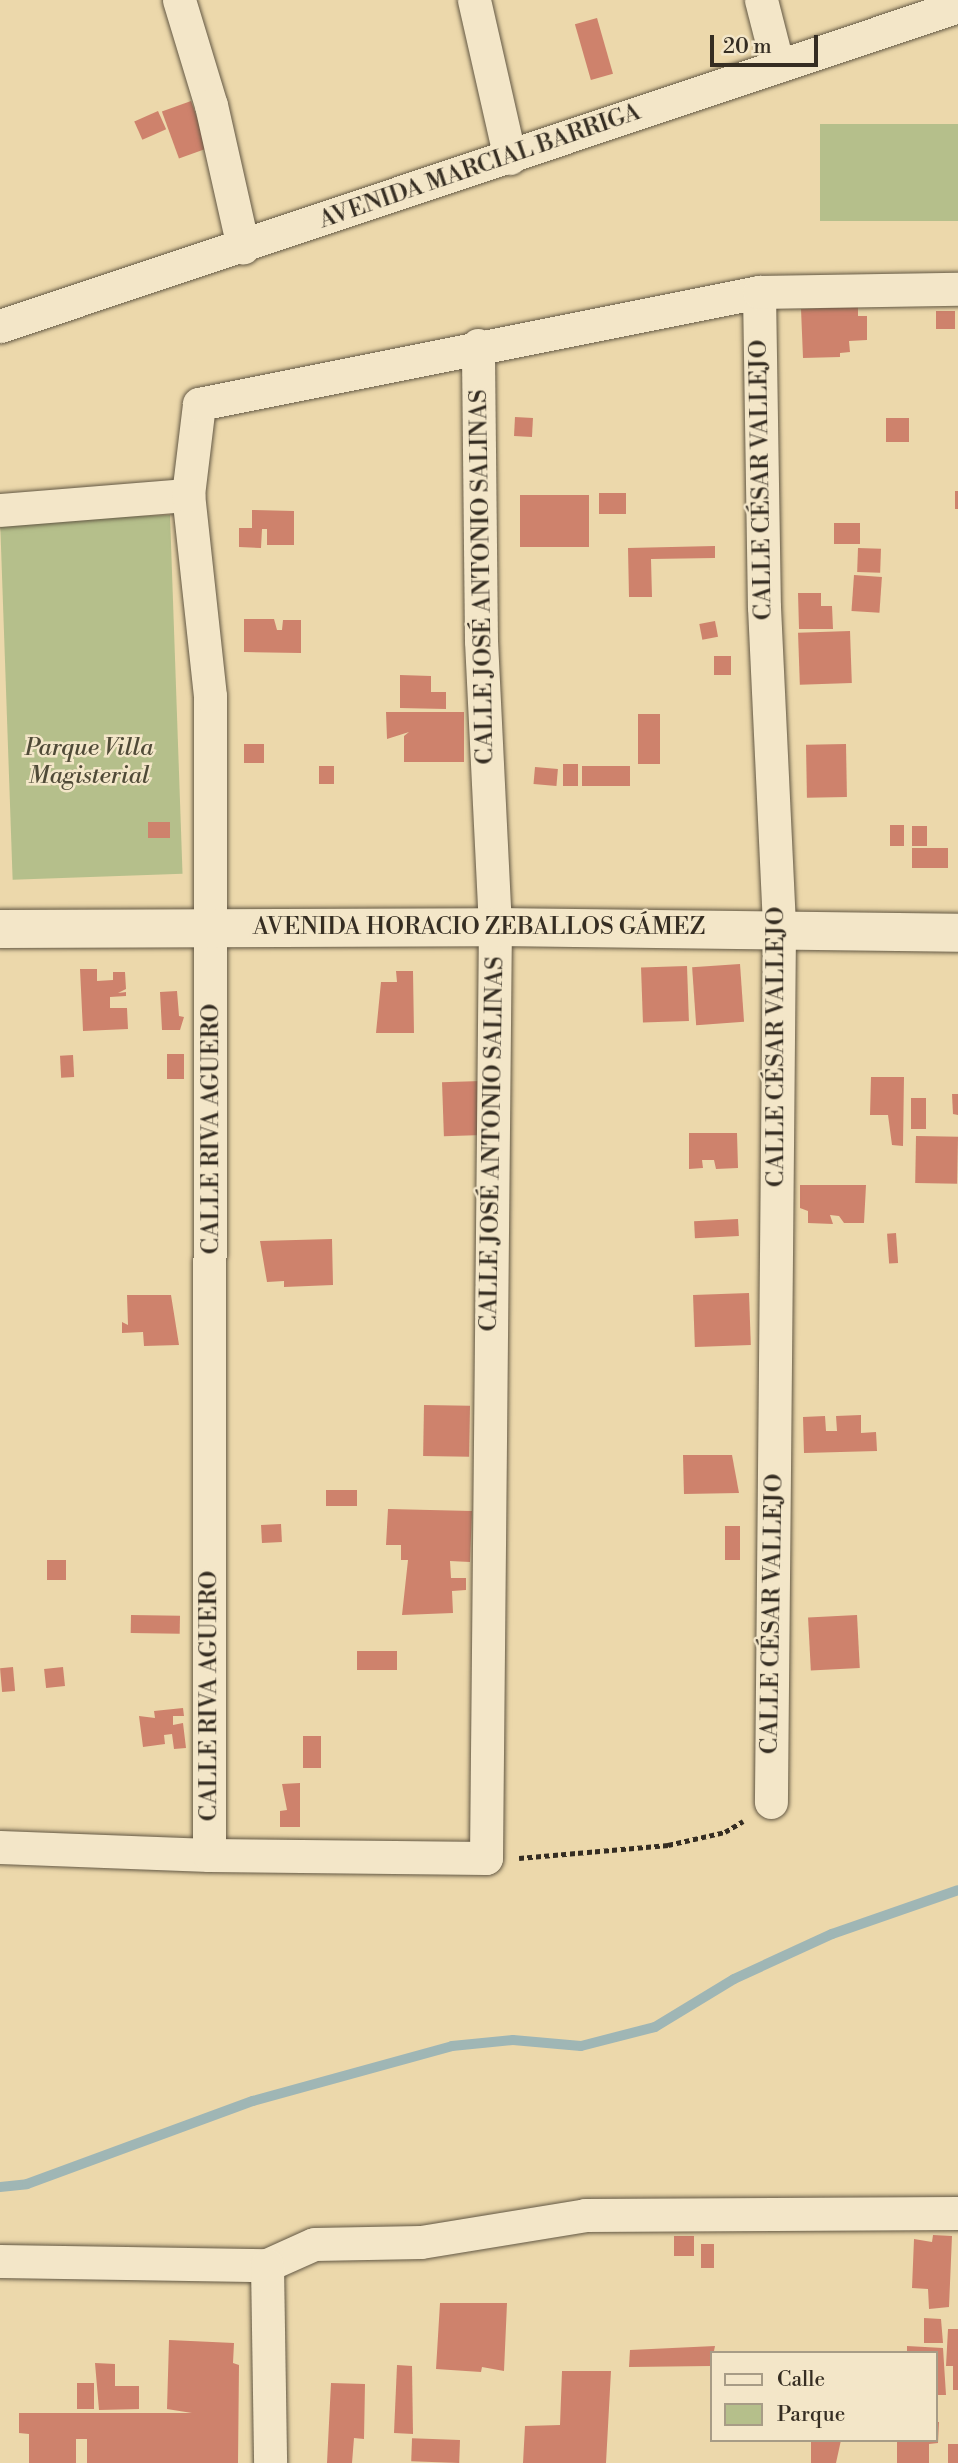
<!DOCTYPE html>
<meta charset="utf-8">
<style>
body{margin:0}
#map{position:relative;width:958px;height:2463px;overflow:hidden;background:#ecd8ab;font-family:"Libre Bodoni",serif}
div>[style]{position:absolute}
.green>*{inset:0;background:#b5bf8b;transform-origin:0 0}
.stream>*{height:10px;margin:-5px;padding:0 5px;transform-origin:5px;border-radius:5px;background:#9fb6b5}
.building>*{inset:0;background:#ce826c;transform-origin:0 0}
.path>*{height:4.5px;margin-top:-2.25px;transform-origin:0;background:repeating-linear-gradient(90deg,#352d22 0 5px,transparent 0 8.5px)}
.roads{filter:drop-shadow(0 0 2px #635844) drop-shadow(0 0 2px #635844)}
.street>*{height:33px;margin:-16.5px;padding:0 16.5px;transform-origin:16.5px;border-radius:16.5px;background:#f3e6c8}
.secondary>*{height:38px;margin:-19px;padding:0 19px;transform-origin:19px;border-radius:19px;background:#f3e6c8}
span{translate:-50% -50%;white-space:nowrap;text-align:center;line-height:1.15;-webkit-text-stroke:5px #f3e6c8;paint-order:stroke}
.street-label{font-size:24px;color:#352d22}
.park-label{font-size:24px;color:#4f4a37;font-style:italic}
.legend{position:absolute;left:710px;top:2351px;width:228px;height:91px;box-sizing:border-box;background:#f3e6c8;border:2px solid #a79c86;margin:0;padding:9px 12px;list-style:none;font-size:21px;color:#352d22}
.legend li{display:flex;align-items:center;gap:14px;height:35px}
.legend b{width:35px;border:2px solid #a79c86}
.scale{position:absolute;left:710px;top:35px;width:108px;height:32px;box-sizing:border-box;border:4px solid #352d22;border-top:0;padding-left:9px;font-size:21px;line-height:24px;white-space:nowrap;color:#352d22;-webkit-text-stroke:5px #f3e6c8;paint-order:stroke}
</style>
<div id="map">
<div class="green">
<i style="left:958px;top:124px;width:97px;height:138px;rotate:90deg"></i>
<i style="left:170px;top:515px;width:359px;height:170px;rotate:88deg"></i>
</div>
<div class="stream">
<i style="left:0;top:2187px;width:27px;rotate:-6deg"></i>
<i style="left:27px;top:2184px;width:241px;rotate:-20.2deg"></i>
<i style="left:253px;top:2101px;width:206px;rotate:-15.4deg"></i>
<i style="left:452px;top:2046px;width:61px;rotate:-5.6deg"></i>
<i style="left:513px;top:2040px;width:68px;rotate:5deg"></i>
<i style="left:581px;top:2046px;width:76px;rotate:-14.4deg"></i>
<i style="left:655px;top:2027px;width:92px;rotate:-31.3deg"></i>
<i style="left:734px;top:1979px;width:108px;rotate:-24.7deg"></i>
<i style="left:832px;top:1934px;width:133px;rotate:-19.2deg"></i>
</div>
<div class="building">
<i style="left:597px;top:18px;width:58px;height:23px;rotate:74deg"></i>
<i style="left:191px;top:101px;width:50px;height:31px;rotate:70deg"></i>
<i style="left:158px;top:111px;width:20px;height:26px;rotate:66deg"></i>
<i style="clip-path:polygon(858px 307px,858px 316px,867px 316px,867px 340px,849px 341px,850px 352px,840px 353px,840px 357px,803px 358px,801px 309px)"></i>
<i style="left:936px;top:311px;width:19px;height:18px"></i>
<i style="left:515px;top:417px;width:18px;height:19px;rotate:3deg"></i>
<i style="left:886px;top:418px;width:23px;height:24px"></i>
<i style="left:955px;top:491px;width:3px;height:18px"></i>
<i style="left:599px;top:493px;width:27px;height:21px"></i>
<i style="left:520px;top:495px;width:69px;height:52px"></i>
<i style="clip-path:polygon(252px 510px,294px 511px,294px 545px,267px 545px,267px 529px,262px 529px,261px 548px,239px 547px,239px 528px,252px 528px)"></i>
<i style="left:834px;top:523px;width:26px;height:21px"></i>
<i style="clip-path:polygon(715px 546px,715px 558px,651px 559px,652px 597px,629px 597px,628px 548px)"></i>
<i style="left:858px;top:548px;width:23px;height:24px;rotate:2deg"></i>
<i style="left:854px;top:575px;width:28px;height:36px;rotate:4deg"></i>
<i style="clip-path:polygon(798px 593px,821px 593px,821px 606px,832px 606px,833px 629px,799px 629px)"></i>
<i style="clip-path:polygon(244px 619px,274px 619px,277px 630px,282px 630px,283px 620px,301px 620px,301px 653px,244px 652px)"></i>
<i style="left:715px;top:621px;width:16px;height:16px;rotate:79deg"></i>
<i style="left:850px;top:631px;width:52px;height:52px;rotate:88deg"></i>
<i style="left:714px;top:656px;width:17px;height:19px"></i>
<i style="clip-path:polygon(400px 675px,431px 676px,431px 692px,446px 692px,446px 709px,400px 708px)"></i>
<i style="clip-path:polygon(386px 712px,464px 712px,464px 762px,404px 762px,404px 736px,409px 732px,387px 739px)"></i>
<i style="left:638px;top:714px;width:22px;height:50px"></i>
<i style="left:244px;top:744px;width:20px;height:19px"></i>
<i style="left:846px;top:744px;width:53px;height:40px;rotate:89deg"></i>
<i style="left:563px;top:764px;width:15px;height:22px"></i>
<i style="left:319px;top:766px;width:15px;height:18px"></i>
<i style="left:582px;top:766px;width:48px;height:20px"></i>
<i style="left:535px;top:767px;width:23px;height:17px;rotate:5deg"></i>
<i style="left:148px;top:822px;width:22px;height:16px"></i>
<i style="left:890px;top:825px;width:14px;height:21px"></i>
<i style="left:912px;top:826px;width:15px;height:20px"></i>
<i style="left:948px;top:848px;width:20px;height:36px;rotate:90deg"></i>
<i style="left:740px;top:964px;width:58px;height:48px;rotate:86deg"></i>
<i style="left:687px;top:966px;width:55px;height:46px;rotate:88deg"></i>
<i style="clip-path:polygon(80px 969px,97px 969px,97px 981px,113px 980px,113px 972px,125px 972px,126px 989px,118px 993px,126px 992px,126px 996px,110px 997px,110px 1008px,127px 1008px,128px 1029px,83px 1031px)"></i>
<i style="clip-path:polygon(396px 971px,413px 971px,414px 1033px,376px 1033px,381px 982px,397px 982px)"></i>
<i style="clip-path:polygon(177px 991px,179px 1016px,184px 1017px,180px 1030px,162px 1030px,160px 992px)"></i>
<i style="left:167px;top:1054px;width:17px;height:25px"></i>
<i style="left:73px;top:1055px;width:22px;height:13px;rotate:87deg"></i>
<i style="clip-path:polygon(871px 1077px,904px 1077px,903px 1146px,892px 1145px,888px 1115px,870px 1115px)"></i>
<i style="left:481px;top:1081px;width:54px;height:39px;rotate:88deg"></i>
<i style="clip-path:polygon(952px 1094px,958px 1094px,958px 1115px,953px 1114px)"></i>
<i style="left:911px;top:1098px;width:15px;height:31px"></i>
<i style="clip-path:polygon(689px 1133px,737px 1133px,738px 1168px,716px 1169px,714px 1160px,702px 1160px,703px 1168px,689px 1169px)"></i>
<i style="left:916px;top:1136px;width:42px;height:47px;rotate:1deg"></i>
<i style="clip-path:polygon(800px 1185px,866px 1185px,864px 1223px,844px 1223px,839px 1216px,830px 1215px,833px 1224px,808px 1223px,808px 1211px,800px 1208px)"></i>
<i style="left:738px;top:1219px;width:17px;height:44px;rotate:87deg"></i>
<i style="left:896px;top:1233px;width:30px;height:9px;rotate:86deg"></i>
<i style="clip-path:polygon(332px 1239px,333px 1285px,284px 1287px,284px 1281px,267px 1282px,260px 1241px)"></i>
<i style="left:749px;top:1293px;width:52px;height:56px;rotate:88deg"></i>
<i style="clip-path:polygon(127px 1295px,171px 1295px,179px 1345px,144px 1346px,143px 1332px,122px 1333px,122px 1322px,128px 1325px)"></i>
<i style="left:424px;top:1405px;width:46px;height:51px;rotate:1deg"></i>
<i style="clip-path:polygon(861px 1415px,861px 1433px,876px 1432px,877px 1451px,804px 1453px,803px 1417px,825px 1416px,826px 1431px,837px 1431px,836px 1416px)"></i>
<i style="clip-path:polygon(683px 1455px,732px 1455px,739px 1493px,684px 1494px)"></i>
<i style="left:357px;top:1490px;width:16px;height:31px;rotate:90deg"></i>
<i style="clip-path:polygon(388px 1509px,472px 1511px,470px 1562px,450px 1561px,451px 1578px,466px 1578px,466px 1590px,452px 1591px,453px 1613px,402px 1615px,408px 1560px,401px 1560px,401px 1545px,386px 1545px)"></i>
<i style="left:281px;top:1524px;width:18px;height:20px;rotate:87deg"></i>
<i style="left:725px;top:1526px;width:15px;height:34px"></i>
<i style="left:47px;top:1560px;width:19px;height:20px"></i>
<i style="left:131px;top:1615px;width:49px;height:18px;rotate:1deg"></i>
<i style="left:857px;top:1615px;width:53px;height:49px;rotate:87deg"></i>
<i style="left:397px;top:1651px;width:19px;height:40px;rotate:90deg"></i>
<i style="left:13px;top:1667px;width:24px;height:13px;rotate:85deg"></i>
<i style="left:63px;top:1667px;width:19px;height:19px;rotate:84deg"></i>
<i style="clip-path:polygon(183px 1708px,184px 1716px,173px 1716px,173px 1725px,183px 1723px,186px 1748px,174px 1749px,172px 1734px,164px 1735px,165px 1744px,143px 1747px,139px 1716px,155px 1718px,154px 1711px)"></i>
<i style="left:303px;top:1736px;width:18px;height:32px"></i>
<i style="clip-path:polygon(300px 1783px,300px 1827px,280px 1827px,280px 1811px,287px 1810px,282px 1784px)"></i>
<i style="clip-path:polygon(933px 2235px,952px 2236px,949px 2307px,929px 2309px,928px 2289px,912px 2288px,914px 2239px,932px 2242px)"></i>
<i style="left:674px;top:2236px;width:20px;height:20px"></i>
<i style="left:701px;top:2244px;width:13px;height:24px"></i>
<i style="clip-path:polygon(440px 2303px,507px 2303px,504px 2371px,482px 2367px,481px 2372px,436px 2369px)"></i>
<i style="clip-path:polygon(924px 2318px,941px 2319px,943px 2343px,924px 2343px)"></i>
<i style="clip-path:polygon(948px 2329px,958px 2329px,958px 2390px,953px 2390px,953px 2366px,946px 2366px)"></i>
<i style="clip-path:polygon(169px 2340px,234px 2343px,233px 2363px,239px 2365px,238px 2463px,87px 2463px,87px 2439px,76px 2439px,76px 2463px,29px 2463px,29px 2434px,19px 2433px,19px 2413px,192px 2413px,167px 2409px)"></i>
<i style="clip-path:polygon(715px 2346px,711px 2366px,629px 2367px,630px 2350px)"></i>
<i style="clip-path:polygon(907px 2346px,943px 2348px,946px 2395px,935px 2395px,935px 2353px,907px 2353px)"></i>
<i style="clip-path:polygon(95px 2363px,115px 2364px,115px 2386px,139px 2386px,139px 2409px,99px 2410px)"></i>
<i style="clip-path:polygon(397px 2365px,412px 2366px,413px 2434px,394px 2433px)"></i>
<i style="clip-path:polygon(562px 2371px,611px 2371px,606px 2463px,523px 2463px,525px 2426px,560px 2425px)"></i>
<i style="left:77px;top:2383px;width:17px;height:26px"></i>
<i style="clip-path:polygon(331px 2383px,365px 2384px,364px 2439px,354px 2438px,352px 2463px,327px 2463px)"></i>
<i style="clip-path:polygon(935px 2422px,939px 2422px,938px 2443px,929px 2444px,929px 2463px,897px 2463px,897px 2440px,935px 2440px)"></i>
<i style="left:460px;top:2440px;width:23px;height:48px;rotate:92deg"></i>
<i style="clip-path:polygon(811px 2440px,841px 2440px,836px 2463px,811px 2463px)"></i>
<i style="left:948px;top:2444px;width:10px;height:19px"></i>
</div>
<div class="path">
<i style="left:519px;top:1858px;width:150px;rotate:-5deg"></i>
<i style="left:668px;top:1845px;width:58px;rotate:-12.8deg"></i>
<i style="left:725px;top:1832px;width:21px;rotate:-31deg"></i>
</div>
<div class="roads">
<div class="street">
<i style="left:179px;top:0;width:110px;rotate:73.1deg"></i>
<i style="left:211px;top:105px;width:146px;rotate:77.3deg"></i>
<i style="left:474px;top:0;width:162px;rotate:77.2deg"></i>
<i style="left:761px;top:0;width:68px;rotate:75.6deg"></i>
<i style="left:759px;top:292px;width:315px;rotate:89.1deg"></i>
<i style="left:764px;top:607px;width:323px;rotate:87.3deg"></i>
<i style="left:779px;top:930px;width:872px;rotate:90.53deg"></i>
<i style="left:0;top:326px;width:1010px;rotate:-18.47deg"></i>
<i style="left:0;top:510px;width:189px;rotate:-4.6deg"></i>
<i style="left:0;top:1847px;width:209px;rotate:2.2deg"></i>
<i style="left:209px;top:1855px;width:277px;rotate:0.6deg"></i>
<i style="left:486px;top:1858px;width:931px;rotate:-89.45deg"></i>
<i style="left:495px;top:927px;width:286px;rotate:-92.8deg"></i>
<i style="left:481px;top:641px;width:296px;rotate:-90.6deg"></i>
<i style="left:209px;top:1855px;width:1159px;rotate:-89.95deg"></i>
<i style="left:210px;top:696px;width:202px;rotate:-96.2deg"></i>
<i style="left:188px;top:495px;width:92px;rotate:-83.1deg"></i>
<i style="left:199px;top:404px;width:571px;rotate:-11.31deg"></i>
<i style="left:759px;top:292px;width:199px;rotate:-0.9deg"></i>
<i style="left:0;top:2261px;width:267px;rotate:0.9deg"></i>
<i style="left:267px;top:2265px;width:51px;rotate:-24.1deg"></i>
<i style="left:314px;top:2244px;width:107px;rotate:-1.1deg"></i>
<i style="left:421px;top:2242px;width:166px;rotate:-9.3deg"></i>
<i style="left:585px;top:2215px;width:373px;rotate:-0.3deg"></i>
<i style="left:267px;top:2265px;width:198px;rotate:89.1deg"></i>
</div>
<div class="secondary">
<i style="left:0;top:929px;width:495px;rotate:-0.2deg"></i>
<i style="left:495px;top:927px;width:463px;rotate:0.7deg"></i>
</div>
</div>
<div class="street-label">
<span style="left:480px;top:167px;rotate:-19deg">AVENIDA MARCIAL BARRIGA</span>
<span style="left:762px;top:480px;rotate:-91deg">CALLE CÉSAR VALLEJO</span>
<span style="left:483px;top:577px;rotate:-91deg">CALLE JOSÉ ANTONIO SALINAS</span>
<span style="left:479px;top:928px">AVENIDA HORACIO ZEBALLOS GÁMEZ</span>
<span style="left:777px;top:1047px;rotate:-90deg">CALLE CÉSAR VALLEJO</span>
<span style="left:212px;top:1129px;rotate:-90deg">CALLE RIVA AGUERO</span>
<span style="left:493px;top:1144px;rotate:-89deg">CALLE JOSÉ ANTONIO SALINAS</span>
<span style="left:773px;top:1614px;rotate:-89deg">CALLE CÉSAR VALLEJO</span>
<span style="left:210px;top:1696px;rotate:-90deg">CALLE RIVA AGUERO</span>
</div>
<div class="park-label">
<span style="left:89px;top:763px">Parque Villa<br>Magisterial</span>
</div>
<ul class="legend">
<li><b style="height:9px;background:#f3e6c8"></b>Calle</li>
<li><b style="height:19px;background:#b5bf8b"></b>Parque</li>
</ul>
<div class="scale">20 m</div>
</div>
